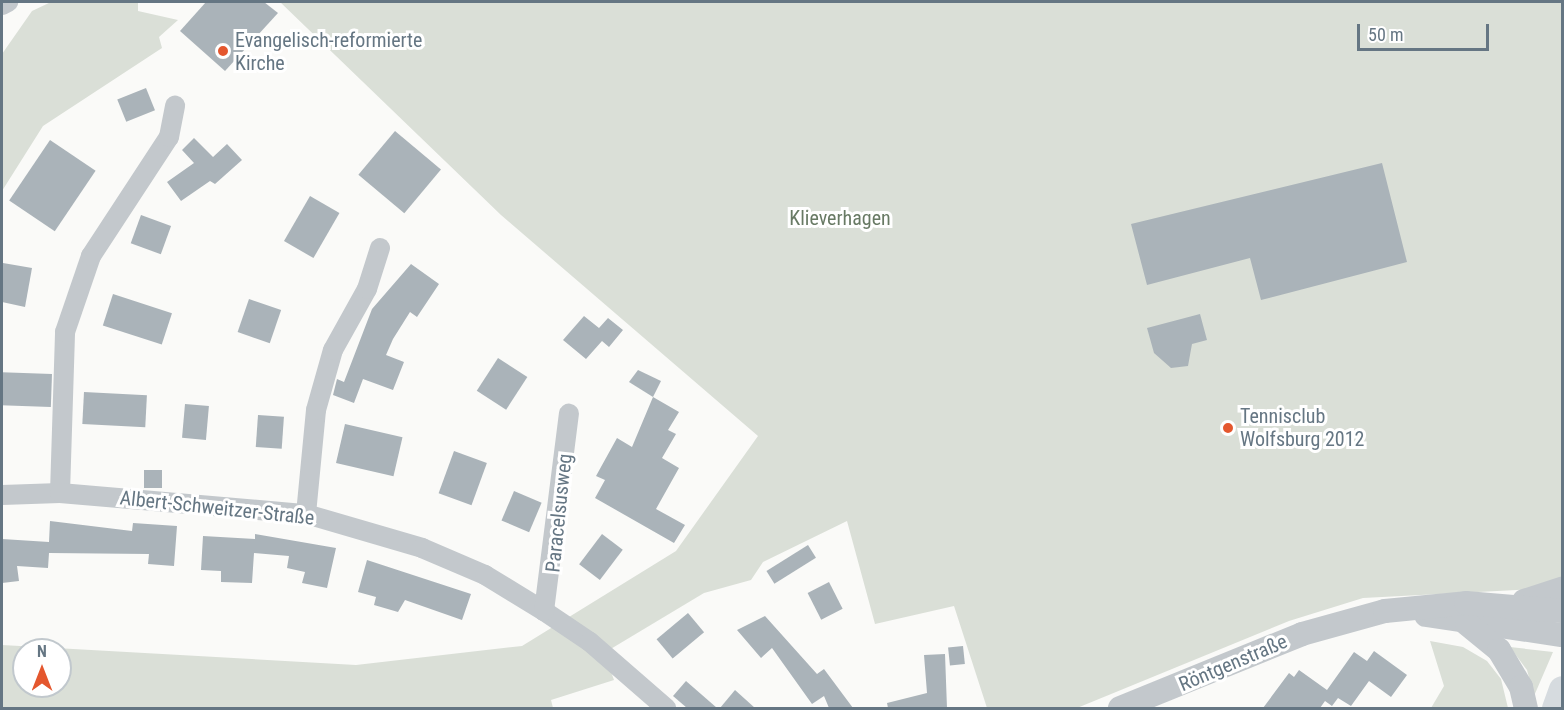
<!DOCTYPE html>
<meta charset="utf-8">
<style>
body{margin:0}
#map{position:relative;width:1564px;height:710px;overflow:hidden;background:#fafaf8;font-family:"Roboto Condensed",sans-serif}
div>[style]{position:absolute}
.green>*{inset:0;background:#dadfd7}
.building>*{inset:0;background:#aab3b9;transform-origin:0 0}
.minor>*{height:20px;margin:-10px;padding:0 10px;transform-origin:10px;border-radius:10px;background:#c3c8cc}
.tertiary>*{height:24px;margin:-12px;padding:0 12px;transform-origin:12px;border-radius:12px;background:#c3c8cc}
.secondary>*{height:27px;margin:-13.5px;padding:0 13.5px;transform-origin:13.5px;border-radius:13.5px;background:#d6dbdf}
.dots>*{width:16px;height:16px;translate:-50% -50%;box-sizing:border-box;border:3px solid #fff;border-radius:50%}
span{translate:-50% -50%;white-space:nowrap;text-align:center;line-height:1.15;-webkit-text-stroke:6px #fff;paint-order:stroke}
.poi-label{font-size:20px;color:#657683}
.left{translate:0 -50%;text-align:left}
.park-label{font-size:20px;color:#687a64}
.street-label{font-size:20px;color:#657683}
.frame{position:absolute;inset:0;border:3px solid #657683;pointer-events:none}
.north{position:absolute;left:12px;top:638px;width:60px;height:60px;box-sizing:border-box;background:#fff;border:2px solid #c1c8cd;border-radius:50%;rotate:0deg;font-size:16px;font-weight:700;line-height:24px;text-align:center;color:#657683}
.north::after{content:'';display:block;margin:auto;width:21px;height:27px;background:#e4572e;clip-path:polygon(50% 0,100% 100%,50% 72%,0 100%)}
.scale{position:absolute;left:1357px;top:24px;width:132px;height:27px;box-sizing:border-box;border:3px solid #657683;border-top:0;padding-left:8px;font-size:18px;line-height:21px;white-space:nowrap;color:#657683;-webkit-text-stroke:4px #fff;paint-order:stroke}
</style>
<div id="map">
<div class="green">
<i style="clip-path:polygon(51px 2px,138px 2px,138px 11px,178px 20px,159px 37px,162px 48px,43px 126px,2px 191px,2px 54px,32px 11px)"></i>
<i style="clip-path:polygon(evenodd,280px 2px,1562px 2px,1562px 577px,1536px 589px,1363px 598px,1289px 621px,1077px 708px,987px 708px,954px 606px,875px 624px,847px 521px,763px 562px,751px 580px,704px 593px,604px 653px,614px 680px,551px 700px,553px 708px,2px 708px,2px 645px,356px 665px,522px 646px,676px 551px,758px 436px,501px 215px,280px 2px,24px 650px,60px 650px,60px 686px,24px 686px,24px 650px)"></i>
<i style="clip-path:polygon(1430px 641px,1463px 647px,1487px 661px,1501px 679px,1508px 708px,1431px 708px,1444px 686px)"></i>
<i style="clip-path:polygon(1510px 647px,1553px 652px,1534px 696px,1527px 670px)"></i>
</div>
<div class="building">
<i style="clip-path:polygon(206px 2px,264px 2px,278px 13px,225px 71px,180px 31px)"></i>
<i style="left:146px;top:88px;width:24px;height:31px;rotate:68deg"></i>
<i style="left:395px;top:131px;width:60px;height:57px;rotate:40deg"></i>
<i style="clip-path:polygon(194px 138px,213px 157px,227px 144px,242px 160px,215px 184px,210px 181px,181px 201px,167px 182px,194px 163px,182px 150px)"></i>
<i style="left:50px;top:140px;width:55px;height:73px;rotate:34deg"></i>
<i style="clip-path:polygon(1382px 163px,1407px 262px,1261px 300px,1250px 258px,1147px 285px,1131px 224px)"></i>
<i style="left:310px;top:196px;width:34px;height:52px;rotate:30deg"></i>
<i style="left:141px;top:215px;width:32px;height:30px;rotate:20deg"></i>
<i style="clip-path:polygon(3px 263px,32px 268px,25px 307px,2px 302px)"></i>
<i style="clip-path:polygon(411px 264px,439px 284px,417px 317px,410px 312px,393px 339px,386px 355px,404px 362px,393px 390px,363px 379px,354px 403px,333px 395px,337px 379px,344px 382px,372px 309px)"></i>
<i style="left:113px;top:294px;width:62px;height:33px;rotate:18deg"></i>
<i style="left:249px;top:299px;width:34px;height:35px;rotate:19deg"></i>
<i style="clip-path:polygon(1200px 314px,1207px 340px,1192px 344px,1188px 366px,1171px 368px,1154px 353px,1147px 328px)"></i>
<i style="clip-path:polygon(584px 316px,599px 328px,608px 318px,623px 330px,609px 347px,602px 341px,586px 359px,563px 340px)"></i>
<i style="left:498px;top:358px;width:35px;height:39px;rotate:33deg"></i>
<i style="clip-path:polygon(638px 370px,661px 381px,653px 397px,629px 382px)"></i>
<i style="left:52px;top:374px;width:33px;height:50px;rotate:92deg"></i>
<i style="left:84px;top:392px;width:63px;height:32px;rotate:3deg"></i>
<i style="clip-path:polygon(653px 397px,679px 412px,668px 430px,676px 434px,662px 458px,679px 468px,656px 509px,685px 525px,674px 543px,595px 498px,605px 480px,596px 476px,617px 438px,632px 447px)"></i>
<i style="left:185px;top:404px;width:24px;height:34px;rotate:5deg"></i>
<i style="left:258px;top:415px;width:26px;height:32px;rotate:4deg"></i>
<i style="left:345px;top:424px;width:59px;height:40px;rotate:13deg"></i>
<i style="left:454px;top:451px;width:35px;height:45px;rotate:20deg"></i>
<i style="left:144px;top:470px;width:18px;height:18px"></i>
<i style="left:514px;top:491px;width:30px;height:32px;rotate:23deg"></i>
<i style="clip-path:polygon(50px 521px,132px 531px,133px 523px,177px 526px,174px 566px,148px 564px,149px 554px,49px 553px,48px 568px,17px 566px,19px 581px,2px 583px,2px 539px,49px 542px)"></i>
<i style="clip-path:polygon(255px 534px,336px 548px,327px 588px,302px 583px,305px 572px,287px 568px,289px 556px,254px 553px,252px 583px,221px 582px,221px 571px,201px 570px,203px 536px,255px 539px)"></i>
<i style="left:602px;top:534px;width:26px;height:38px;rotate:37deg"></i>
<i style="left:808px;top:545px;width:15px;height:49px;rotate:58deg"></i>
<i style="clip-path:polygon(367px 560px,471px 594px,462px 620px,405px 600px,398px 612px,374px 605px,376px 597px,358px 592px)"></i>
<i style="left:829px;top:582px;width:30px;height:24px;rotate:63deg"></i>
<i style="left:688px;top:613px;width:25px;height:41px;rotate:50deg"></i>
<i style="clip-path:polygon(765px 616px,817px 674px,824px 669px,853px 708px,829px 708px,824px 696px,812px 704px,772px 648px,761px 658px,737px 630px)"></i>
<i style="left:963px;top:646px;width:18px;height:15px;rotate:84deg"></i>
<i style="clip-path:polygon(1374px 651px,1407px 675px,1391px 697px,1369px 681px,1351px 706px,1338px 698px,1332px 706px,1325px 701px,1320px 708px,1263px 708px,1289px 673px,1294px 677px,1299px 670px,1327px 690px,1354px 652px,1367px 661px)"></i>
<i style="clip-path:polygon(945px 654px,947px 708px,888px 708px,887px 703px,927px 693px,924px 655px)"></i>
<i style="clip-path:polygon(686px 681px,717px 708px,687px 708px,673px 696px)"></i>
<i style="clip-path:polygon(735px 690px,755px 708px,720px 708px)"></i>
</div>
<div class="minor">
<i style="left:2px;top:5px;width:7px;rotate:-27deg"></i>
<i style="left:60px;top:493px;width:161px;rotate:-88.2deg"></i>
<i style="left:65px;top:332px;width:80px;rotate:-71.1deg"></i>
<i style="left:91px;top:256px;width:142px;rotate:-56.8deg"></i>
<i style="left:169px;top:137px;width:32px;rotate:-79deg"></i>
<i style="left:2px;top:495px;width:58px;rotate:-2deg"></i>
<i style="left:60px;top:493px;width:247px;rotate:4.9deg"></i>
<i style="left:306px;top:514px;width:121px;rotate:16.3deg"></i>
<i style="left:422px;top:548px;width:69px;rotate:23.2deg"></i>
<i style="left:485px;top:575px;width:69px;rotate:31.4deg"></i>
<i style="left:544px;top:611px;width:55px;rotate:34deg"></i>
<i style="left:590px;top:642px;width:101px;rotate:41deg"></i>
<i style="left:306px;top:514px;width:104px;rotate:-84.5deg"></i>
<i style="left:316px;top:410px;width:62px;rotate:-74.2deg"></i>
<i style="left:333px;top:350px;width:70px;rotate:-60.9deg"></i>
<i style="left:367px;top:289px;width:43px;rotate:-72.4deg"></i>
<i style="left:544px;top:611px;width:199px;rotate:-82.8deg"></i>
</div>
<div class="tertiary">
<i style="left:1524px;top:601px;width:40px;rotate:-18deg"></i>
<i style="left:1426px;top:615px;width:137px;rotate:8.4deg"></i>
<i style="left:1467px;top:624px;width:41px;rotate:39.1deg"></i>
<i style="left:1499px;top:650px;width:43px;rotate:59.3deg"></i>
<i style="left:1521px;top:687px;width:22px;rotate:77deg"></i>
<i style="left:1120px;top:708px;width:196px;rotate:-22.1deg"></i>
<i style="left:1302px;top:634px;width:86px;rotate:-15.5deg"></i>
<i style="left:1385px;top:611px;width:81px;rotate:-5.6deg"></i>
<i style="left:1466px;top:603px;width:96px;rotate:4.8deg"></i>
</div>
<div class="secondary">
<i style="left:1555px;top:708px;width:20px;rotate:-70deg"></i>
</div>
<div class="dots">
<i style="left:223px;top:51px;background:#e4572e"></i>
<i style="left:1228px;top:428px;background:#e4572e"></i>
</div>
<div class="poi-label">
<span class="left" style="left:235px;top:52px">Evangelisch-reformierte<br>Kirche</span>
<span class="left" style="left:1240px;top:428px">Tennisclub<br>Wolfsburg 2012</span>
</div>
<div class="park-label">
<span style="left:840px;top:218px">Klieverhagen</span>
</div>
<div class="street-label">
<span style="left:217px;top:508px;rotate:6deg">Albert-Schweitzer-Straße</span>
<span style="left:559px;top:513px;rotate:-84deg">Paracelsusweg</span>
<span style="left:1233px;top:663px;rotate:-23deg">Röntgenstraße</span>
</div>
<div class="frame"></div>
<div class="north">N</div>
<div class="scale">50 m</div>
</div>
